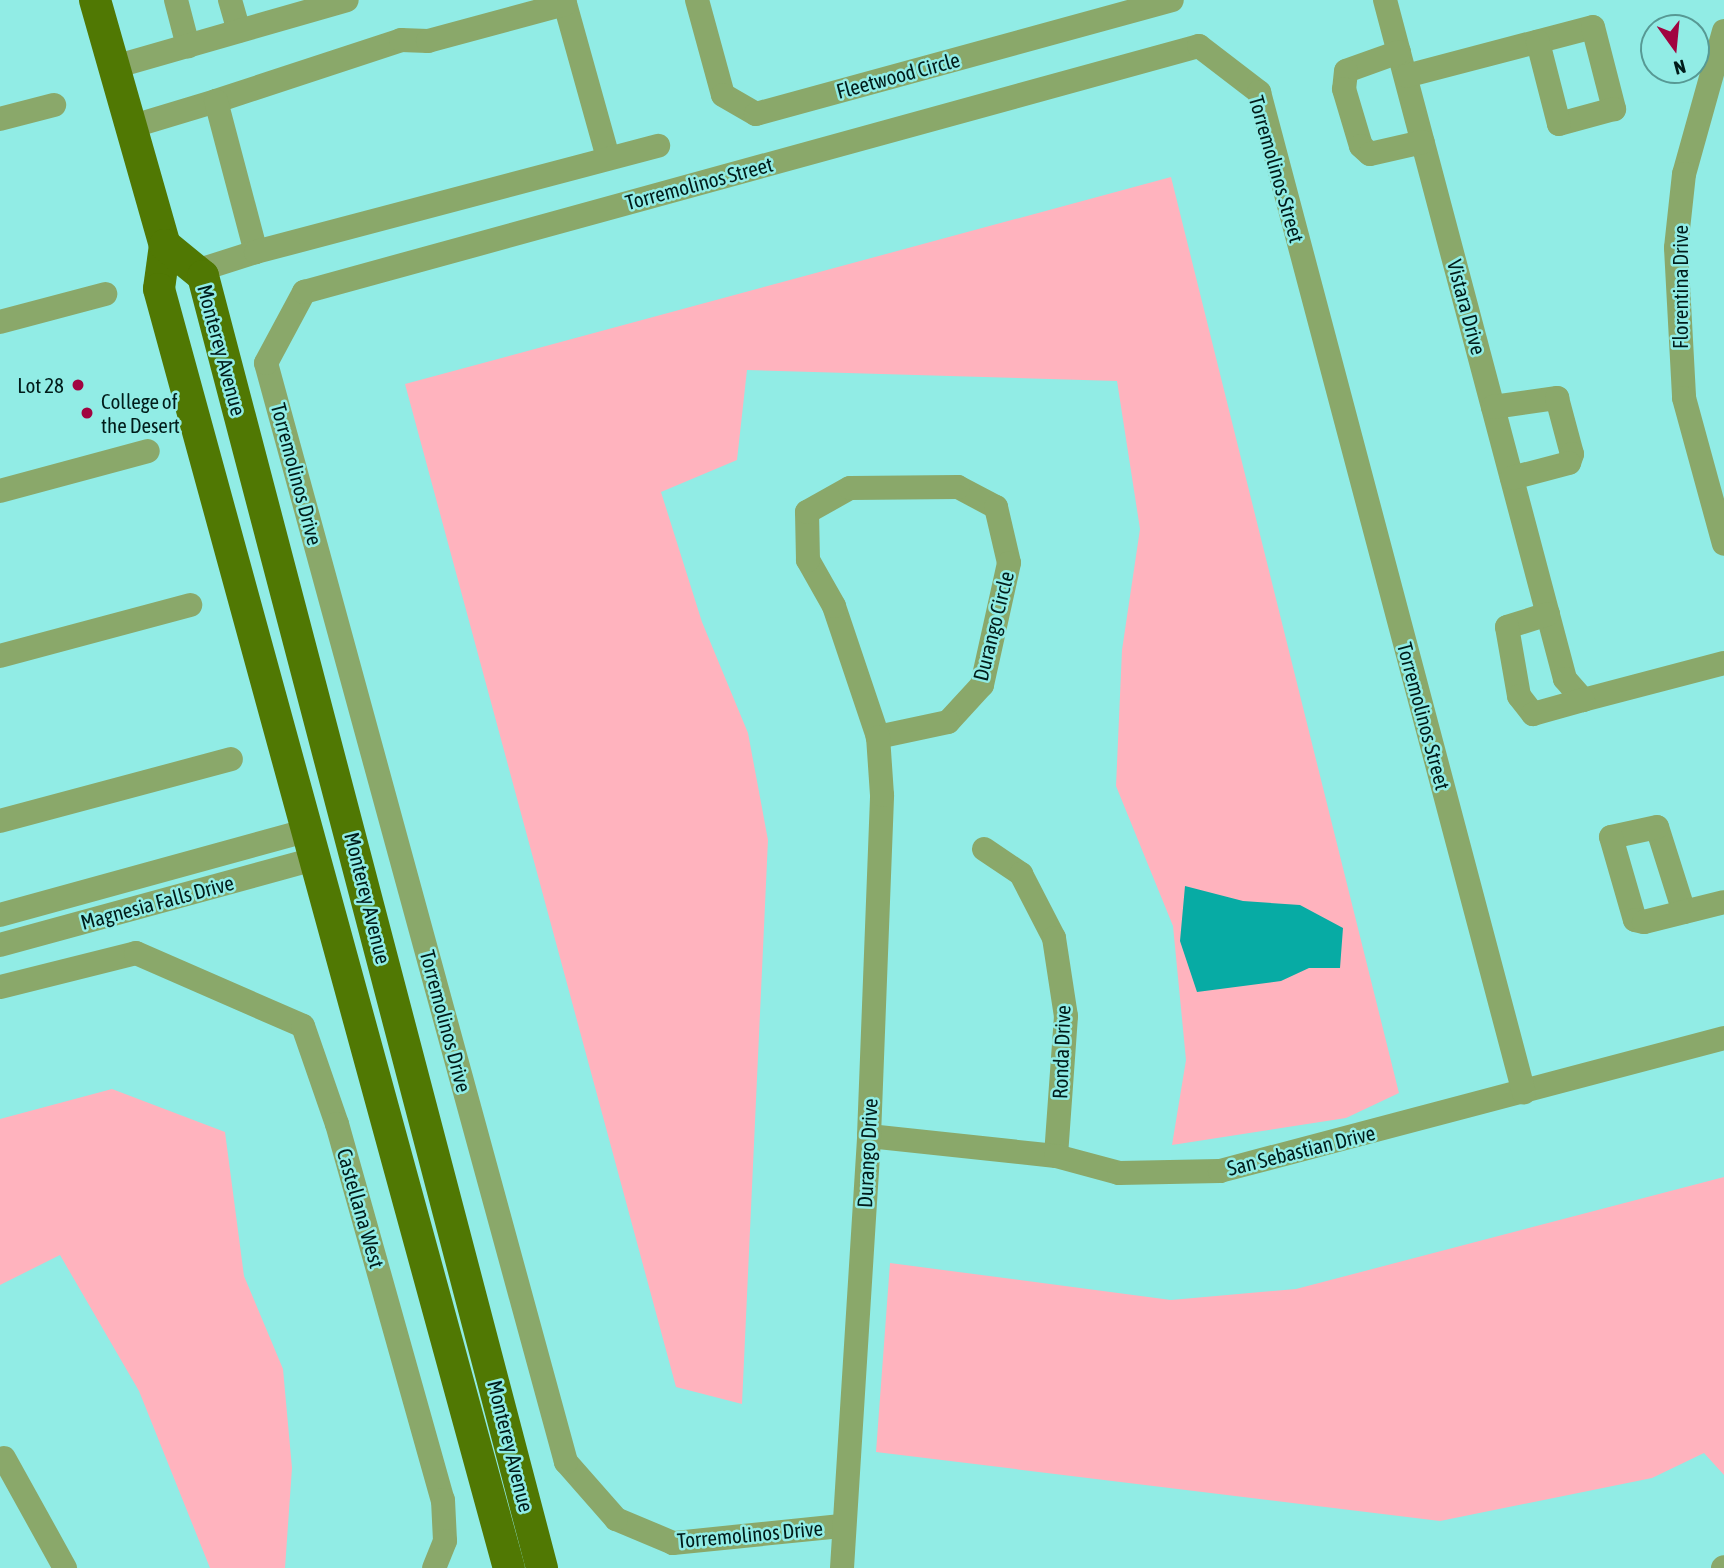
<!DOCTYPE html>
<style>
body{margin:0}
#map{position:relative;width:1724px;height:1568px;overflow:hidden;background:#91ece5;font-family:"Asap Condensed",sans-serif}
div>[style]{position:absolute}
.green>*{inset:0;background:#ffb3be}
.water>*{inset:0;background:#07aba4}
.minor>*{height:24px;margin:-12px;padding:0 12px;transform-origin:12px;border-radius:12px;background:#8aa86a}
.major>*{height:32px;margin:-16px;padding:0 16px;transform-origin:16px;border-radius:16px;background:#507803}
.dots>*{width:19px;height:19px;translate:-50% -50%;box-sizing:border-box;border:4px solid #91ece5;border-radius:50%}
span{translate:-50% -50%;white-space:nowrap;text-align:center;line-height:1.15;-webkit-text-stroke:5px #91ece5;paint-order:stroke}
.street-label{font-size:21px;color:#001c1a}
.poi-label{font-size:21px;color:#001c1a}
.right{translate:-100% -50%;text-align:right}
.left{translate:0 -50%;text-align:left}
.north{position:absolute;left:1640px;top:14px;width:70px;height:70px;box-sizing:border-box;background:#91ece5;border:2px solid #579994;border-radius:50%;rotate:165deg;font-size:19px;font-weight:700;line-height:28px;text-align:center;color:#001c1a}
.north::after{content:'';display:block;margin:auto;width:24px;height:32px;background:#a10440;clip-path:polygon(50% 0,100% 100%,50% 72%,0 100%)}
</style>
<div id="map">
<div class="green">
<i style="clip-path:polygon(1171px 177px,1399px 1093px,1346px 1118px,1172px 1145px,1186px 1060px,1173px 926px,1116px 786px,1122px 650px,1140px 529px,1117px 381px,747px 370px,737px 460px,661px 492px,702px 622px,748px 733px,768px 840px,742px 1404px,676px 1387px,405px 384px)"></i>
<i style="clip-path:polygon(112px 1089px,225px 1132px,244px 1276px,283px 1369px,292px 1468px,285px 1568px,210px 1568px,139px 1391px,60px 1255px,0 1285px,0 1119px)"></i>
<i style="clip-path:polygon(1724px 1177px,1724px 1475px,1704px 1453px,1652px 1478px,1440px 1521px,876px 1452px,890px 1263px,1171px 1300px,1296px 1289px)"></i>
</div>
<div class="water">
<i style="clip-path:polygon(1185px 886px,1243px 901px,1300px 905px,1343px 928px,1340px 968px,1309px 968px,1281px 981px,1197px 992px,1180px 941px)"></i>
</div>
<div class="minor">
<i style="left:176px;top:0;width:48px;rotate:75.4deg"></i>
<i style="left:230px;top:0;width:32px;rotate:74deg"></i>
<i style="left:564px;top:0;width:164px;rotate:74.4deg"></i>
<i style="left:697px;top:0;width:98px;rotate:74.7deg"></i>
<i style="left:723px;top:95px;width:38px;rotate:30deg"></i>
<i style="left:756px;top:114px;width:431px;rotate:-15.3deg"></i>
<i style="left:1385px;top:0;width:702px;rotate:75.15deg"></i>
<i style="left:1565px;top:679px;width:28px;rotate:49deg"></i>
<i style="left:1583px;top:700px;width:146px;rotate:-14.7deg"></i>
<i style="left:1724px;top:31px;width:148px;rotate:105.6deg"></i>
<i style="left:1684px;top:174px;width:74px;rotate:96.2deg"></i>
<i style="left:1676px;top:248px;width:150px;rotate:86.9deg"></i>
<i style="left:1684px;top:398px;width:151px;rotate:74.7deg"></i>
<i style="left:1399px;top:52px;width:56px;rotate:160.3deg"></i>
<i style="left:1346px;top:71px;width:18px;rotate:96deg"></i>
<i style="left:1344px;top:89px;width:59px;rotate:73.4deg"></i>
<i style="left:1361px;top:146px;width:12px;rotate:42deg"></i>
<i style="left:1370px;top:154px;width:54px;rotate:-12.8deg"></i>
<i style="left:114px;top:67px;width:242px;rotate:-16deg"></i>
<i style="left:1406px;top:76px;width:193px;rotate:-14.7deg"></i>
<i style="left:1593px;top:27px;width:85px;rotate:75.6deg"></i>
<i style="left:1614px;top:109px;width:57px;rotate:164.7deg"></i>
<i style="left:1559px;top:124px;width:85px;rotate:-104.4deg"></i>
<i style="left:216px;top:101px;width:195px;rotate:-18.2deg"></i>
<i style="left:401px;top:40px;width:27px;rotate:2deg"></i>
<i style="left:428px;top:41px;width:142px;rotate:-15.1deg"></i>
<i style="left:0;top:119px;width:56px;rotate:-14.5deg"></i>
<i style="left:130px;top:127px;width:90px;rotate:-16.8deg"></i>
<i style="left:216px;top:101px;width:156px;rotate:75.2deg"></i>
<i style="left:256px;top:252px;width:63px;rotate:162.4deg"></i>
<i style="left:256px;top:252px;width:416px;rotate:-14.8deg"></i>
<i style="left:0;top:322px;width:109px;rotate:-14.9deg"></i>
<i style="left:1493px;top:407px;width:65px;rotate:-8deg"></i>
<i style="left:1557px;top:398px;width:58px;rotate:75deg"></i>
<i style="left:1572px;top:454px;width:9px;rotate:108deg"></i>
<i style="left:1569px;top:463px;width:59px;rotate:165.3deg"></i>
<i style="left:958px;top:487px;width:43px;rotate:27.8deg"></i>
<i style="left:996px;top:507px;width:57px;rotate:76.9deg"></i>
<i style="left:1009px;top:563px;width:125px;rotate:102.5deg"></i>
<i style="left:982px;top:685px;width:50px;rotate:132.6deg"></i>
<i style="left:948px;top:722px;width:72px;rotate:167.9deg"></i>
<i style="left:878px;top:737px;width:138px;rotate:-108.6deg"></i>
<i style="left:834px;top:606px;width:53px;rotate:-119.5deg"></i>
<i style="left:808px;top:560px;width:48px;rotate:-91.2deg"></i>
<i style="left:807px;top:512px;width:49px;rotate:-29.2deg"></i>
<i style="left:850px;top:488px;width:108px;rotate:-0.5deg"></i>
<i style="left:0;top:491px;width:153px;rotate:-15.1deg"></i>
<i style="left:1548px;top:614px;width:43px;rotate:162.4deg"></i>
<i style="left:1507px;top:627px;width:70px;rotate:80.1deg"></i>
<i style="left:1519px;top:696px;width:23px;rotate:52deg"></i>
<i style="left:1533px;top:714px;width:52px;rotate:-15.6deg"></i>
<i style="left:0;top:656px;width:197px;rotate:-15deg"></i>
<i style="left:0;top:821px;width:239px;rotate:-15deg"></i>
<i style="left:984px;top:849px;width:45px;rotate:34deg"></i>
<i style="left:1021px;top:874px;width:72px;rotate:62.7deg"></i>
<i style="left:1054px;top:938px;width:79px;rotate:81.3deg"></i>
<i style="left:1066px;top:1016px;width:140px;rotate:94.1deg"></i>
<i style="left:1684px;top:912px;width:89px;rotate:-107.6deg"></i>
<i style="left:1657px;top:827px;width:47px;rotate:167.7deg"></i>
<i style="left:1611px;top:837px;width:86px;rotate:73.9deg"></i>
<i style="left:1635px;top:920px;width:9px;rotate:13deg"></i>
<i style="left:1644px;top:922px;width:82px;rotate:-14deg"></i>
<i style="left:0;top:915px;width:317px;rotate:-15.4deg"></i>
<i style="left:0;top:945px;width:326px;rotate:-15.3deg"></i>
<i style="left:0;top:987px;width:140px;rotate:-14deg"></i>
<i style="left:136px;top:953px;width:182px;rotate:23.6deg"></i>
<i style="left:303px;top:1026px;width:104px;rotate:70.9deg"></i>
<i style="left:337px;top:1124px;width:391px;rotate:74.3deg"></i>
<i style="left:443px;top:1500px;width:41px;rotate:87.2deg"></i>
<i style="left:445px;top:1541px;width:29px;rotate:112deg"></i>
<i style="left:869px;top:1136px;width:188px;rotate:6.1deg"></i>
<i style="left:1056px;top:1156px;width:65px;rotate:15.1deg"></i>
<i style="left:1119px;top:1173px;width:101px;rotate:-1.1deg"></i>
<i style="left:1220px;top:1171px;width:521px;rotate:-14.78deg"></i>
<i style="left:4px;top:1458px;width:126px;rotate:61deg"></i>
<i style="left:841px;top:1526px;width:169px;rotate:174.2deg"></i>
<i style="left:673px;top:1543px;width:62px;rotate:-157.2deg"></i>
<i style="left:616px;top:1519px;width:76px;rotate:-131.3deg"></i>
<i style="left:566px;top:1462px;width:1139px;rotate:-105.27deg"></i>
<i style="left:266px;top:363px;width:81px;rotate:-61.8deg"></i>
<i style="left:304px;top:292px;width:928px;rotate:-15.37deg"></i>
<i style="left:1199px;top:46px;width:76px;rotate:37.5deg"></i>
<i style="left:1259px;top:92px;width:1035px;rotate:75.17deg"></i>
<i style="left:842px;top:1568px;width:433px;rotate:-86.4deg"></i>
<i style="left:869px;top:1136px;width:341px;rotate:-87.8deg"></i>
<i style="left:882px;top:795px;width:58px;rotate:-93.9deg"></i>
<i style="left:1723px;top:1568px;width:1px;rotate:-45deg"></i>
</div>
<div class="major">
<i style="left:95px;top:0;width:255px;rotate:74.1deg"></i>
<i style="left:165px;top:245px;width:44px;rotate:97.8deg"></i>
<i style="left:159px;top:289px;width:1326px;rotate:74.7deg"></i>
<i style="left:165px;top:245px;width:49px;rotate:39.2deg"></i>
<i style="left:203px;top:276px;width:1336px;rotate:75.3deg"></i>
</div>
<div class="dots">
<i style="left:78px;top:385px;background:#a10440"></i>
<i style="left:87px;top:413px;background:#a10440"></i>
</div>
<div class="street-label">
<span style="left:898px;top:75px;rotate:-15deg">Fleetwood Circle</span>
<span style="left:1277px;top:169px;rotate:74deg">Torremolinos Street</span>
<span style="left:699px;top:183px;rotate:-15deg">Torremolinos Street</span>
<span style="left:1680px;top:287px;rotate:-90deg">Florentina Drive</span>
<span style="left:1467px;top:307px;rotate:75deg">Vistara Drive</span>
<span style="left:222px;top:350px;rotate:75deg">Monterey Avenue</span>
<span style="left:297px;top:474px;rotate:75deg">Torremolinos Drive</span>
<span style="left:993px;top:626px;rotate:-76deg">Durango Circle</span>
<span style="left:1424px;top:716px;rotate:75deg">Torremolinos Street</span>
<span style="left:368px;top:898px;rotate:76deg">Monterey Avenue</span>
<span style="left:157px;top:902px;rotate:-15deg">Magnesia Falls Drive</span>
<span style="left:446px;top:1021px;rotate:75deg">Torremolinos Drive</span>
<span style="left:1061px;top:1052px;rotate:-88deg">Ronda Drive</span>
<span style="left:1301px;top:1150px;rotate:-14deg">San Sebastian Drive</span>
<span style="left:867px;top:1153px;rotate:-87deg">Durango Drive</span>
<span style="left:361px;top:1208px;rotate:74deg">Castellana West</span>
<span style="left:511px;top:1446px;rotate:76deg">Monterey Avenue</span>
<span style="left:750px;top:1534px;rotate:-5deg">Torremolinos Drive</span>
</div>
<div class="poi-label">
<span class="right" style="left:64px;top:385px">Lot 28</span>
<span class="left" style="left:101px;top:413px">College of<br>the Desert</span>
</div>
<div class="north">N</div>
</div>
